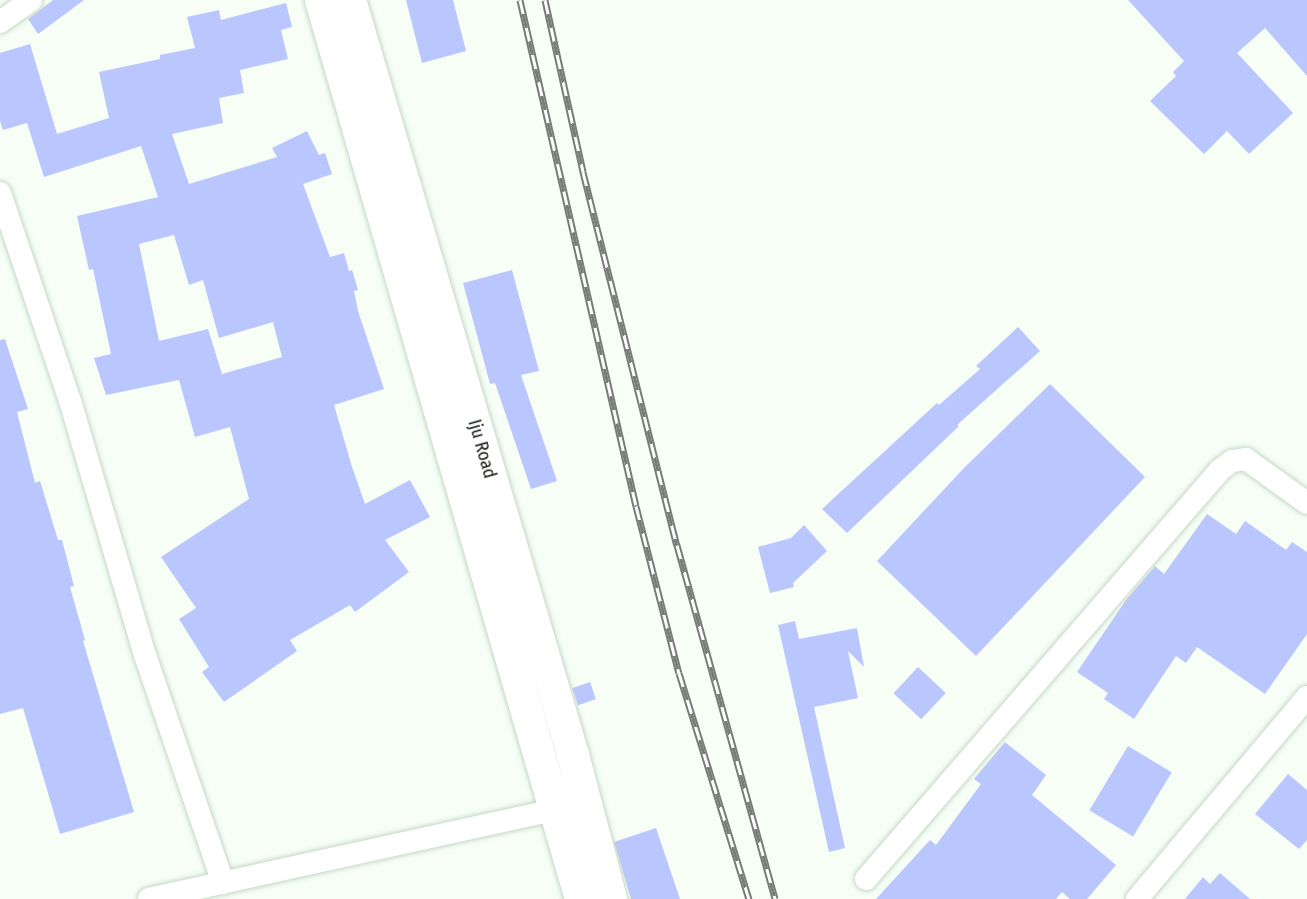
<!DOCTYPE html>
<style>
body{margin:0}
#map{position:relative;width:1307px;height:899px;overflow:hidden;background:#f6fef6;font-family:"Fira Sans Condensed",sans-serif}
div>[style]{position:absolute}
.building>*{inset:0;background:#b9c7fe;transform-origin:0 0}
.roads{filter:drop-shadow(0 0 2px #c5d8c5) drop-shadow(0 0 2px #c5d8c5)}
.minor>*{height:22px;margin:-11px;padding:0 11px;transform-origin:11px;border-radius:11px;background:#fff}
.secondary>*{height:32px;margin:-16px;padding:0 16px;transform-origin:16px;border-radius:16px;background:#fff}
.rail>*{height:7px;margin-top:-3.5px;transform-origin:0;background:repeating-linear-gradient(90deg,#fff 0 14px,#757d75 0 28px);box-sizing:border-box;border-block:2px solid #757d75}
span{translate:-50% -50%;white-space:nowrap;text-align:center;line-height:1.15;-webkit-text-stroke:5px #fff;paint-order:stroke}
.street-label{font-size:18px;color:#141b14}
</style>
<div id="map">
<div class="building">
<i style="clip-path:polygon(53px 0,84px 0,38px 34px,28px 19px)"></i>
<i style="clip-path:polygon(406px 0,453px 0,466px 51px,422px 63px)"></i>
<i style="clip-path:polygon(1128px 0,1307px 0,1307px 76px,1265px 28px,1237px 53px,1293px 113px,1249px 154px,1227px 131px,1204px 154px,1150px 101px,1176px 76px,1173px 72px,1184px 61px)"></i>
<i style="clip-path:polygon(evenodd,286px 3px,292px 27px,281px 30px,288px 59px,240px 70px,244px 93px,219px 98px,223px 123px,172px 134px,189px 184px,277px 157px,272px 148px,307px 131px,319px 155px,325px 153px,332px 174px,303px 184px,330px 257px,344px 253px,349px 271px,352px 270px,358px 290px,354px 291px,358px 311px,384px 389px,334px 405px,352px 467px,365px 504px,410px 480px,430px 517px,385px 540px,409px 572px,355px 612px,350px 605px,290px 640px,297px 651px,224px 702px,202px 672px,209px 667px,179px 619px,196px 608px,161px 557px,249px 499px,230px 427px,195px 437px,179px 380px,106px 395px,94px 358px,111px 354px,93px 269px,89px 270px,77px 216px,158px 197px,141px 146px,44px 177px,27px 123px,3px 130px,0 121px,0 53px,30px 44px,57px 134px,109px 118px,99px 72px,160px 59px,160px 55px,195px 48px,187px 17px,219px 10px,221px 20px,286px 3px,174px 235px,189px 285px,203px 280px,219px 338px,273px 322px,282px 357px,222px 374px,208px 329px,159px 341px,139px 244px,174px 235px)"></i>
<i style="clip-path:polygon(512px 270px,539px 371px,521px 375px,557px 481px,531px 489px,495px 383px,490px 384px,463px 283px)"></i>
<i style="clip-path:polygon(1018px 327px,1040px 351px,957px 425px,959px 426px,847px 533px,822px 509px,937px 403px,939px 405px,980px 369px,976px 366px)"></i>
<i style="clip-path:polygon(5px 339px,28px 409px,17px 412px,35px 483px,40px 481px,58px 540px,62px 540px,74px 586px,70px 587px,85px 640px,83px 641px,134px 812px,60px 834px,23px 708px,0 714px,0 340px)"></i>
<i style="clip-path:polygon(1050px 384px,1145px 477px,976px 656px,877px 561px,964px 468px)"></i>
<i style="clip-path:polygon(1207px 514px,1236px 534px,1245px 521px,1286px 550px,1292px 542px,1307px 552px,1307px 634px,1265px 694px,1197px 647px,1186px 663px,1176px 656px,1134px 719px,1104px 699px,1108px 693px,1077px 672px,1126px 600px,1155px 566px,1164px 574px)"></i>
<i style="clip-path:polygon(804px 525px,827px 551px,793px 583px,794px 587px,770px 593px,758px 547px,791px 538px)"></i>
<i style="clip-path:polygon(795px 621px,799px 639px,857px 628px,864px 667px,848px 651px,858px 698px,814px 707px,845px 848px,829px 852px,778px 625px)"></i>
<i style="left:918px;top:667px;width:38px;height:36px;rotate:43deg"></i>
<i style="left:590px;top:682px;width:18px;height:19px;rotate:71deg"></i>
<i style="clip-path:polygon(1005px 742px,1046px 775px,1032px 795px,1116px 865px,1087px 899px,1070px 899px,1062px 892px,1056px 899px,876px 899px,930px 840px,936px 845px,981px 784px,974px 779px)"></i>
<i style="left:1128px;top:746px;width:51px;height:75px;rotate:31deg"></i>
<i style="clip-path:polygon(1288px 774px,1307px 790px,1307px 840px,1299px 849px,1255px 814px)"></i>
<i style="clip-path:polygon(656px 828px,680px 899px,631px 899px,614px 842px)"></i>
<i style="clip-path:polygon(1220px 873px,1250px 899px,1185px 899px,1203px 877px,1210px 884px)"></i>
</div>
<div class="roads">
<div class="minor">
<i style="left:0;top:22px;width:38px;rotate:-35deg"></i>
<i style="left:0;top:193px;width:223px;rotate:71.4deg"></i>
<i style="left:71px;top:404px;width:262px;rotate:73.6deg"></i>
<i style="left:145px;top:655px;width:241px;rotate:71.1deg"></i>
<i style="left:866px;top:879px;width:541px;rotate:-49.12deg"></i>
<i style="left:1220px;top:470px;width:15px;rotate:-37deg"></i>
<i style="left:1232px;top:461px;width:14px;rotate:-8deg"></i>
<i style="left:1246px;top:459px;width:75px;rotate:35.8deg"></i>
<i style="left:149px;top:899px;width:418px;rotate:-12.4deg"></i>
<i style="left:1137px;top:899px;width:264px;rotate:-49.9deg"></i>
</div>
<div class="secondary">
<i style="left:321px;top:0;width:936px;rotate:73.87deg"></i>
<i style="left:350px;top:0;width:787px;rotate:73.54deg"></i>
<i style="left:573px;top:755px;width:149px;rotate:75.2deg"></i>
</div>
</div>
<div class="rail">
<i style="left:520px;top:0;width:519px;rotate:77.09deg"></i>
<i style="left:636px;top:506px;width:172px;rotate:75.6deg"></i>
<i style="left:679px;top:673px;width:237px;rotate:72.8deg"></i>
<i style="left:545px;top:0;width:176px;rotate:77.5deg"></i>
<i style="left:583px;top:172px;width:385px;rotate:75.9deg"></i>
<i style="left:677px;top:545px;width:367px;rotate:74.5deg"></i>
</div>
<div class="street-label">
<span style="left:482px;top:449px;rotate:74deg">Iju Road</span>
</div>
</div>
